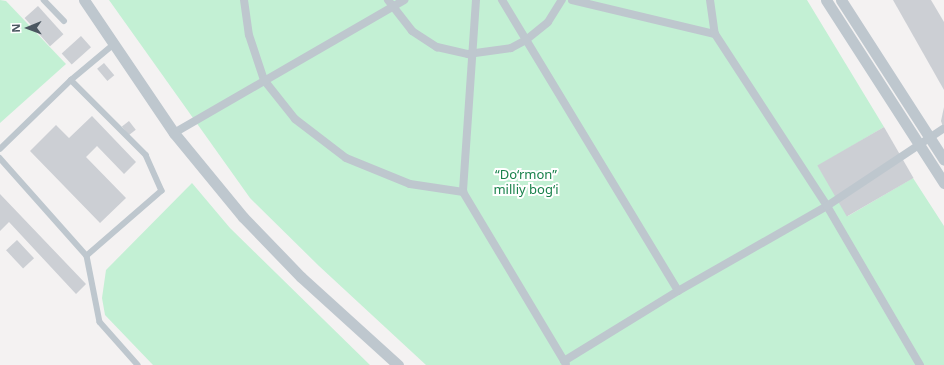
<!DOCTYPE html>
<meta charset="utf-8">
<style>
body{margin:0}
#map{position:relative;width:944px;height:365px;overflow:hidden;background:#f4f2f2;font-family:"Noto Sans",sans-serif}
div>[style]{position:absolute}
.green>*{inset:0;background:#c3f0d4}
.building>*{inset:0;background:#cccfd4;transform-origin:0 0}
.service>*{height:5.5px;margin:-2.75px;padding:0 2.75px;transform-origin:2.75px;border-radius:2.75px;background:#bec7ce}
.pedestrian>*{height:8px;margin:-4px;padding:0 4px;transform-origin:4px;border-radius:4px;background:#bec7ce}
.minor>*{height:11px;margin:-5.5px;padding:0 5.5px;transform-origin:5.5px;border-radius:5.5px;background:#bec7ce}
span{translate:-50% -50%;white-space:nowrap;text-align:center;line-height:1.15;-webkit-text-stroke:4px #fff;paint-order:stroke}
.park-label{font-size:13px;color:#1a824c}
.north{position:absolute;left:8px;top:8px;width:40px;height:40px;-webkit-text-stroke:3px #fff;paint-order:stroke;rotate:269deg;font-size:11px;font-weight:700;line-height:16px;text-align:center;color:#4a5660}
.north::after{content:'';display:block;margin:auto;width:14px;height:18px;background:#4a5660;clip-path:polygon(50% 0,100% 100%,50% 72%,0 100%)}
</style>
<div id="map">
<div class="green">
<i style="clip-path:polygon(0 0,6px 1px,66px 64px,0 123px)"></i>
<i style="clip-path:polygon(109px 0,807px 0,884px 127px,818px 166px,848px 216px,913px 178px,944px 226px,944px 365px,426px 365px,319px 266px,250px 198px)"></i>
<i style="clip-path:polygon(192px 183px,230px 228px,370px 365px,153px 365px,105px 315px,102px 298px,106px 270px)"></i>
</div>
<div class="building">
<i style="clip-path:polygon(893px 0,931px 0,944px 22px,944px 90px)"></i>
<i style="left:38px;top:6px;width:38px;height:18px;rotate:48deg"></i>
<i style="left:81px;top:36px;width:15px;height:26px;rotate:48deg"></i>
<i style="left:104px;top:63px;width:16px;height:9px;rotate:50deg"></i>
<i style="clip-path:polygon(944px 107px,944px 130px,941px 121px)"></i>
<i style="clip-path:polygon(92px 116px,136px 162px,124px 174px,97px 146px,86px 157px,126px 198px,100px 223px,30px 151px,56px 125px,69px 138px)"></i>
<i style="left:129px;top:121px;width:11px;height:9px;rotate:52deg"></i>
<i style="left:884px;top:127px;width:59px;height:77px;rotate:60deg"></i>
<i style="clip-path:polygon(0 194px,86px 284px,76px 294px,9px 222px,0 231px)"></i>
<i style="left:17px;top:240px;width:25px;height:15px;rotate:47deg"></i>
</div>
<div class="service">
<i style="left:44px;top:0;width:29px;rotate:46deg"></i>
<i style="left:71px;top:80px;width:106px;rotate:45deg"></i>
<i style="left:146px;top:155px;width:39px;rotate:66deg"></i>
<i style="left:162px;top:191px;width:99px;rotate:139.1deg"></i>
<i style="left:0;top:149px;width:99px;rotate:-44.2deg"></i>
<i style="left:71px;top:80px;width:55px;rotate:-39.8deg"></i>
<i style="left:0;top:158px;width:131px;rotate:48.4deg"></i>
<i style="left:87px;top:256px;width:67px;rotate:78.9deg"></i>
<i style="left:100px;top:322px;width:57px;rotate:48.5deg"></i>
</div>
<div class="pedestrian">
<i style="left:244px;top:0;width:35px;rotate:82deg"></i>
<i style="left:249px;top:35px;width:47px;rotate:71.6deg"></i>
<i style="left:264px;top:80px;width:50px;rotate:51.5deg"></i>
<i style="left:295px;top:119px;width:64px;rotate:37.4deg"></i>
<i style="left:346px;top:158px;width:69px;rotate:22.1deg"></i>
<i style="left:410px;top:184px;width:54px;rotate:8.6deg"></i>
<i style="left:388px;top:0;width:39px;rotate:52deg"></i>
<i style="left:412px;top:31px;width:30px;rotate:33deg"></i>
<i style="left:437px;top:47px;width:32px;rotate:13deg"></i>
<i style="left:468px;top:54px;width:43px;rotate:-7.9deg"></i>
<i style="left:511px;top:48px;width:17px;rotate:-28deg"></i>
<i style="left:526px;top:40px;width:28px;rotate:-39deg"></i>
<i style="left:548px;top:22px;width:26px;rotate:-58deg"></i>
<i style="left:476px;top:0;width:192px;rotate:93.9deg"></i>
<i style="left:463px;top:192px;width:200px;rotate:59.1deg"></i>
<i style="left:502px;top:0;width:340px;rotate:58.8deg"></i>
<i style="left:572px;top:0;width:147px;rotate:13.4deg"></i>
<i style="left:710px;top:0;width:34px;rotate:82deg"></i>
<i style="left:715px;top:34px;width:205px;rotate:56.9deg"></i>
<i style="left:827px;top:206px;width:184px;rotate:59.7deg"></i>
<i style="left:174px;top:133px;width:266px;rotate:-30deg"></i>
<i style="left:564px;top:361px;width:134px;rotate:-31.6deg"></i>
<i style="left:678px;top:291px;width:172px;rotate:-29.7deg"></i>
<i style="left:827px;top:206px;width:139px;rotate:-33.6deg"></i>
</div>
<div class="minor">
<i style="left:84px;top:0;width:161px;rotate:55.9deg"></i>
<i style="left:174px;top:133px;width:109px;rotate:50.6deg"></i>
<i style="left:243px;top:217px;width:83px;rotate:46deg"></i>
<i style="left:301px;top:277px;width:131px;rotate:42.2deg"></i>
<i style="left:826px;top:0;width:218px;rotate:57.2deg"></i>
<i style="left:841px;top:0;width:190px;rotate:57.2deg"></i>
</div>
<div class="park-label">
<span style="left:526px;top:182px">“Do‘rmon”<br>milliy bog‘i</span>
</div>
<div class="north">N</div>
</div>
